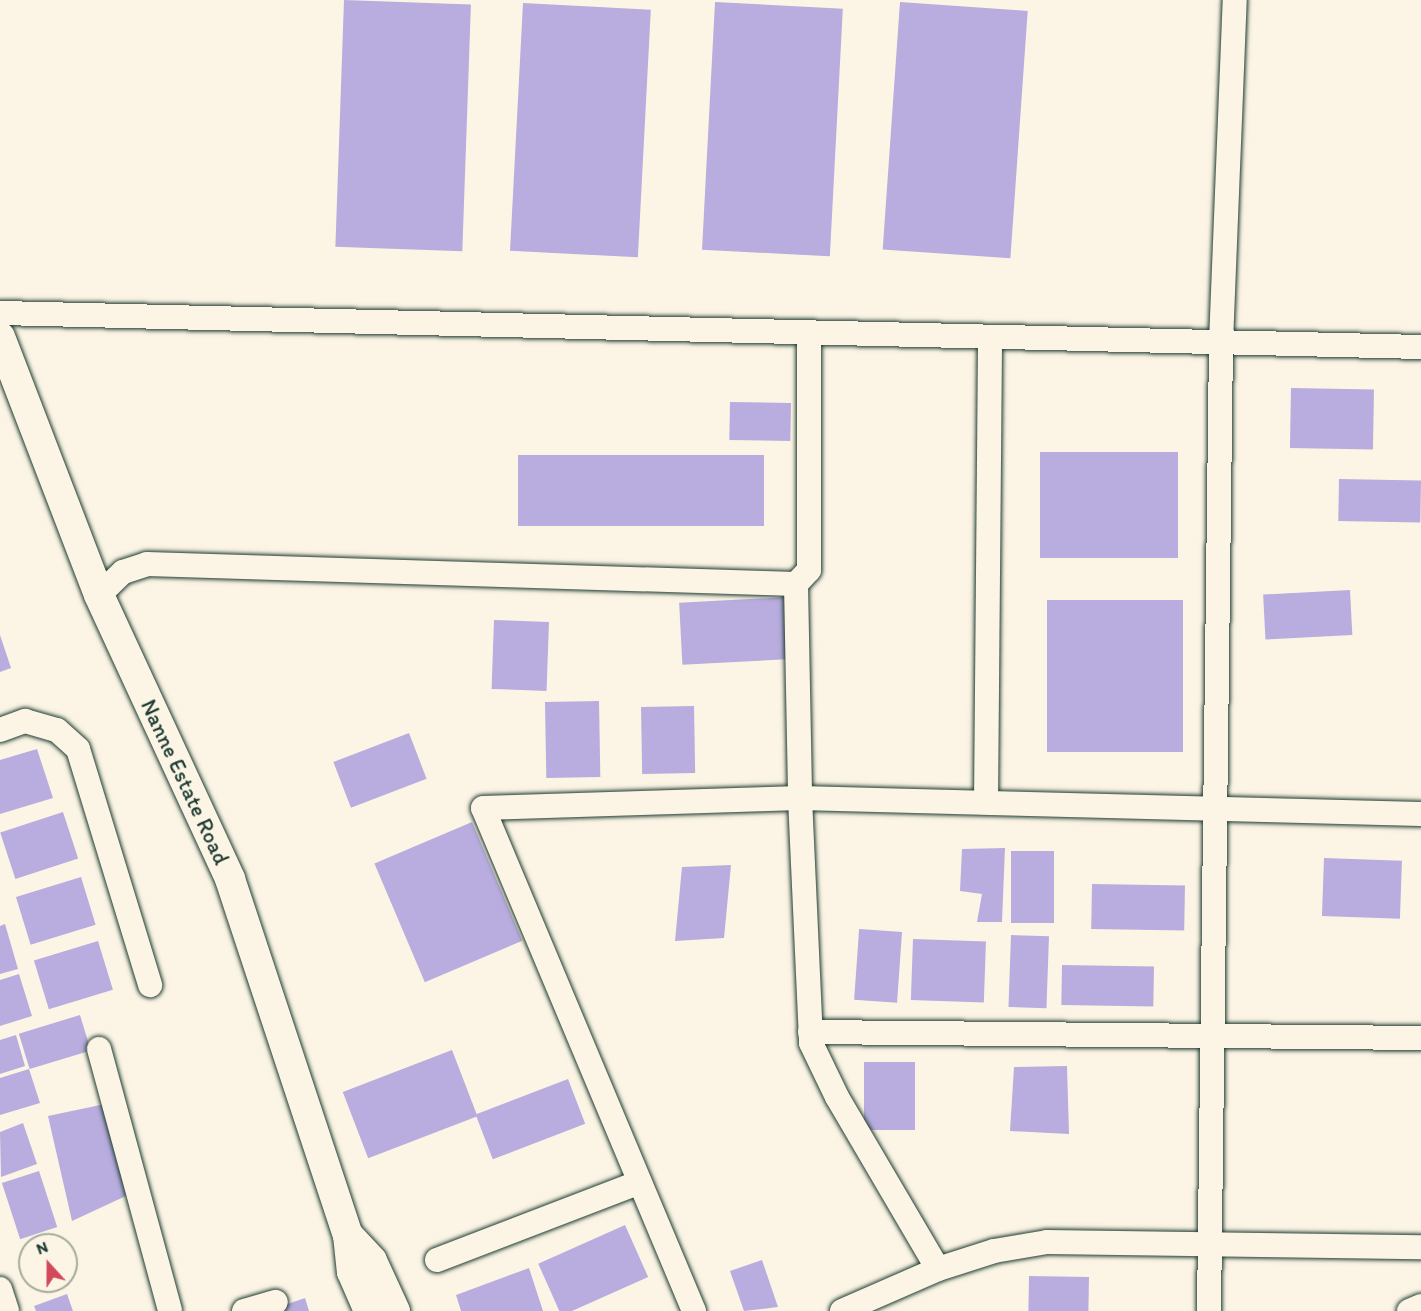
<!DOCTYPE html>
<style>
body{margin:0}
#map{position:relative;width:1421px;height:1311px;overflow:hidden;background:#fcf5e5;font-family:Itim,sans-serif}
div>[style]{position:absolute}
.building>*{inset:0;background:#b8adde;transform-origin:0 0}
.roads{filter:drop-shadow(0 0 2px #1f3d34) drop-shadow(0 0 2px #1f3d34)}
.minor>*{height:24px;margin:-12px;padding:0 12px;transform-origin:12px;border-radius:12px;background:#fcf5e5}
.tertiary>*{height:30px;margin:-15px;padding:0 15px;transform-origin:15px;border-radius:15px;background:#fcf5e5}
span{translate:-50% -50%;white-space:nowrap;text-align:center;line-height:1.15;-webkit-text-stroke:5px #fcf5e5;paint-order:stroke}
.street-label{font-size:22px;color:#1f3d34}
.north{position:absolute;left:18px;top:1233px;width:60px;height:60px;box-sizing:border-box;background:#fcf5e5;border:2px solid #a4ab9e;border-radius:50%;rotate:339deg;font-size:16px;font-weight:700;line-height:24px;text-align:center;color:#1f3d34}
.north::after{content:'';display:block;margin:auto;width:21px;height:27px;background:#d1495b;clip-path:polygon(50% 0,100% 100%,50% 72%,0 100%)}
</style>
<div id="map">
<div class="building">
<i style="left:344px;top:0;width:127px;height:247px;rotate:2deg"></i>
<i style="left:715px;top:2px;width:128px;height:248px;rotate:3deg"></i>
<i style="left:900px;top:2px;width:128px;height:248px;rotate:4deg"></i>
<i style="left:523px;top:3px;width:128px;height:248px;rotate:3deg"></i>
<i style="left:1291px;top:388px;width:83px;height:60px;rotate:1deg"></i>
<i style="left:730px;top:402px;width:61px;height:38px;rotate:1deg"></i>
<i style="left:1040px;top:452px;width:138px;height:106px"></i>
<i style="left:764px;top:455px;width:71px;height:246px;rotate:90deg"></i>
<i style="left:1339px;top:479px;width:82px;height:42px;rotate:1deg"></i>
<i style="left:1350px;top:590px;width:45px;height:87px;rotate:87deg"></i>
<i style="left:789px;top:597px;width:62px;height:110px;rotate:87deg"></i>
<i style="left:1047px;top:600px;width:136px;height:152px"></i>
<i style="left:494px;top:620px;width:55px;height:69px;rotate:2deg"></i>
<i style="clip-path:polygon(0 635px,11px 668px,0 672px)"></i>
<i style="left:599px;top:701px;width:76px;height:54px;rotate:89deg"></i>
<i style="left:694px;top:706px;width:67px;height:53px;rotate:89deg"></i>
<i style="left:409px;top:733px;width:49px;height:81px;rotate:69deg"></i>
<i style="clip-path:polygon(37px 749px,53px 798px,0 814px,0 760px)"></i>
<i style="left:63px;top:812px;width:49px;height:66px;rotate:72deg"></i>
<i style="left:472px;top:822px;width:129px;height:106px;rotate:67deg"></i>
<i style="clip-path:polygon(1005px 848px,1002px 922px,977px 922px,982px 894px,960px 891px,962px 849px)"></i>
<i style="left:1011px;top:851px;width:43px;height:72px"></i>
<i style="left:1324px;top:858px;width:78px;height:58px;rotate:2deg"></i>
<i style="clip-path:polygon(731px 865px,724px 938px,675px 941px,682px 867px)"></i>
<i style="left:81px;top:877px;width:50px;height:68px;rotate:73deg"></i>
<i style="left:1092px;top:884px;width:93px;height:45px;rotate:1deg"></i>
<i style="clip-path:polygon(5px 924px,18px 969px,0 974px,0 926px)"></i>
<i style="left:902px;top:932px;width:71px;height:43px;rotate:94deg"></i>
<i style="left:1011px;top:935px;width:38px;height:72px;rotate:2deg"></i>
<i style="left:913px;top:939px;width:73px;height:61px;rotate:2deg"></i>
<i style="left:98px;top:941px;width:51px;height:67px;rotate:73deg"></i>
<i style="left:1062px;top:965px;width:92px;height:40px;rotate:1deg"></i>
<i style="clip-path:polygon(19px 974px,32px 1016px,0 1026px,0 980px)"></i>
<i style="left:80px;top:1015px;width:37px;height:64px;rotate:73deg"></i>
<i style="clip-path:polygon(16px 1035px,25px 1066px,0 1074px,0 1040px)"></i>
<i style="left:452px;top:1050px;width:71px;height:117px;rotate:69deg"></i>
<i style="left:915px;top:1062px;width:68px;height:51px;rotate:90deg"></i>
<i style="clip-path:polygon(1067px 1066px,1069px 1134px,1010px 1131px,1014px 1067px)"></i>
<i style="clip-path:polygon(29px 1069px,40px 1103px,0 1115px,0 1078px)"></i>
<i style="left:568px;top:1079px;width:48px;height:99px;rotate:69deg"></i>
<i style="clip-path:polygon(105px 1104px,128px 1195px,72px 1221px,48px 1116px)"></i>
<i style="clip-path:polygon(23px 1123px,37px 1164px,1px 1177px,0 1132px)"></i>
<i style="left:39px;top:1171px;width:59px;height:39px;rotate:72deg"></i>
<i style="left:625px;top:1225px;width:57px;height:95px;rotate:66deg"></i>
<i style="clip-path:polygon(762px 1260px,778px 1307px,744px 1311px,730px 1271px)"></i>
<i style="clip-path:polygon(529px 1268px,543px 1311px,461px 1311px,456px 1295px)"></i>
<i style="left:1029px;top:1276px;width:60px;height:35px;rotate:1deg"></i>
<i style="clip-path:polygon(67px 1294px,73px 1311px,36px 1311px,34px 1306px)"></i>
<i style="clip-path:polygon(305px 1298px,309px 1311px,267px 1311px)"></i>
</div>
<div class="roads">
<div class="minor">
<i style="left:0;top:313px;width:1421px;rotate:1.37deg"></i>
<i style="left:796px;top:584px;width:214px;rotate:88.9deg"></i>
<i style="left:800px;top:798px;width:245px;rotate:87.4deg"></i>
<i style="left:811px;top:1043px;width:60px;rotate:64.3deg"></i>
<i style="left:837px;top:1097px;width:199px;rotate:59.6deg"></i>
<i style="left:99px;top:595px;width:33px;rotate:-44deg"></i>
<i style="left:123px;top:572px;width:25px;rotate:-18deg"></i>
<i style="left:147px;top:564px;width:649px;rotate:1.77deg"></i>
<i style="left:796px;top:584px;width:19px;rotate:-47deg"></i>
<i style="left:809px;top:570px;width:237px;rotate:-90deg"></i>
<i style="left:0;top:730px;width:27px;rotate:-20deg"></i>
<i style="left:25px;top:721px;width:33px;rotate:16deg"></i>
<i style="left:57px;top:730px;width:28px;rotate:42deg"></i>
<i style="left:78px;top:749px;width:247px;rotate:73deg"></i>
<i style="left:986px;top:802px;width:465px;rotate:-89.5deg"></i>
<i style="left:810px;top:1032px;width:611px;rotate:0.56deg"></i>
<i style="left:99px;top:1049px;width:271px;rotate:74.8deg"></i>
<i style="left:437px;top:1260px;width:217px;rotate:-21deg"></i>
<i style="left:0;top:1289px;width:23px;rotate:72deg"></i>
<i style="left:244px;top:1311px;width:33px;rotate:-16deg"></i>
<i style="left:694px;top:1311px;width:545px;rotate:-112.76deg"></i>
<i style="left:483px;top:808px;width:317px;rotate:-1.8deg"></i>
<i style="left:800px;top:798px;width:621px;rotate:1.48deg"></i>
<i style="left:842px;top:1311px;width:105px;rotate:-23.6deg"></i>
<i style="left:938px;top:1269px;width:59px;rotate:-17.8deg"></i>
<i style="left:994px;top:1251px;width:54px;rotate:-9.6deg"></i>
<i style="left:1047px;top:1242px;width:374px;rotate:0.8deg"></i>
<i style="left:1209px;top:1311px;width:969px;rotate:-89.29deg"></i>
<i style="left:1221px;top:342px;width:342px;rotate:-87.7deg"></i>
<i style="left:1409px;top:1311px;width:13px;rotate:-23deg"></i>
</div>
<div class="tertiary">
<i style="left:0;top:337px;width:276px;rotate:69deg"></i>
<i style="left:99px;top:595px;width:313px;rotate:65.2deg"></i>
<i style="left:230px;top:879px;width:375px;rotate:71.7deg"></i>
<i style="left:348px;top:1235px;width:37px;rotate:84deg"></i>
<i style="left:352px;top:1272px;width:43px;rotate:66.4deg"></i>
<i style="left:348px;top:1235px;width:35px;rotate:47deg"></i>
<i style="left:372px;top:1261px;width:55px;rotate:65.3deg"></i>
</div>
</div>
<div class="street-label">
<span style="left:185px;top:782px;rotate:65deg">Nanne Estate Road</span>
</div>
<div class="north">N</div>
</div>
